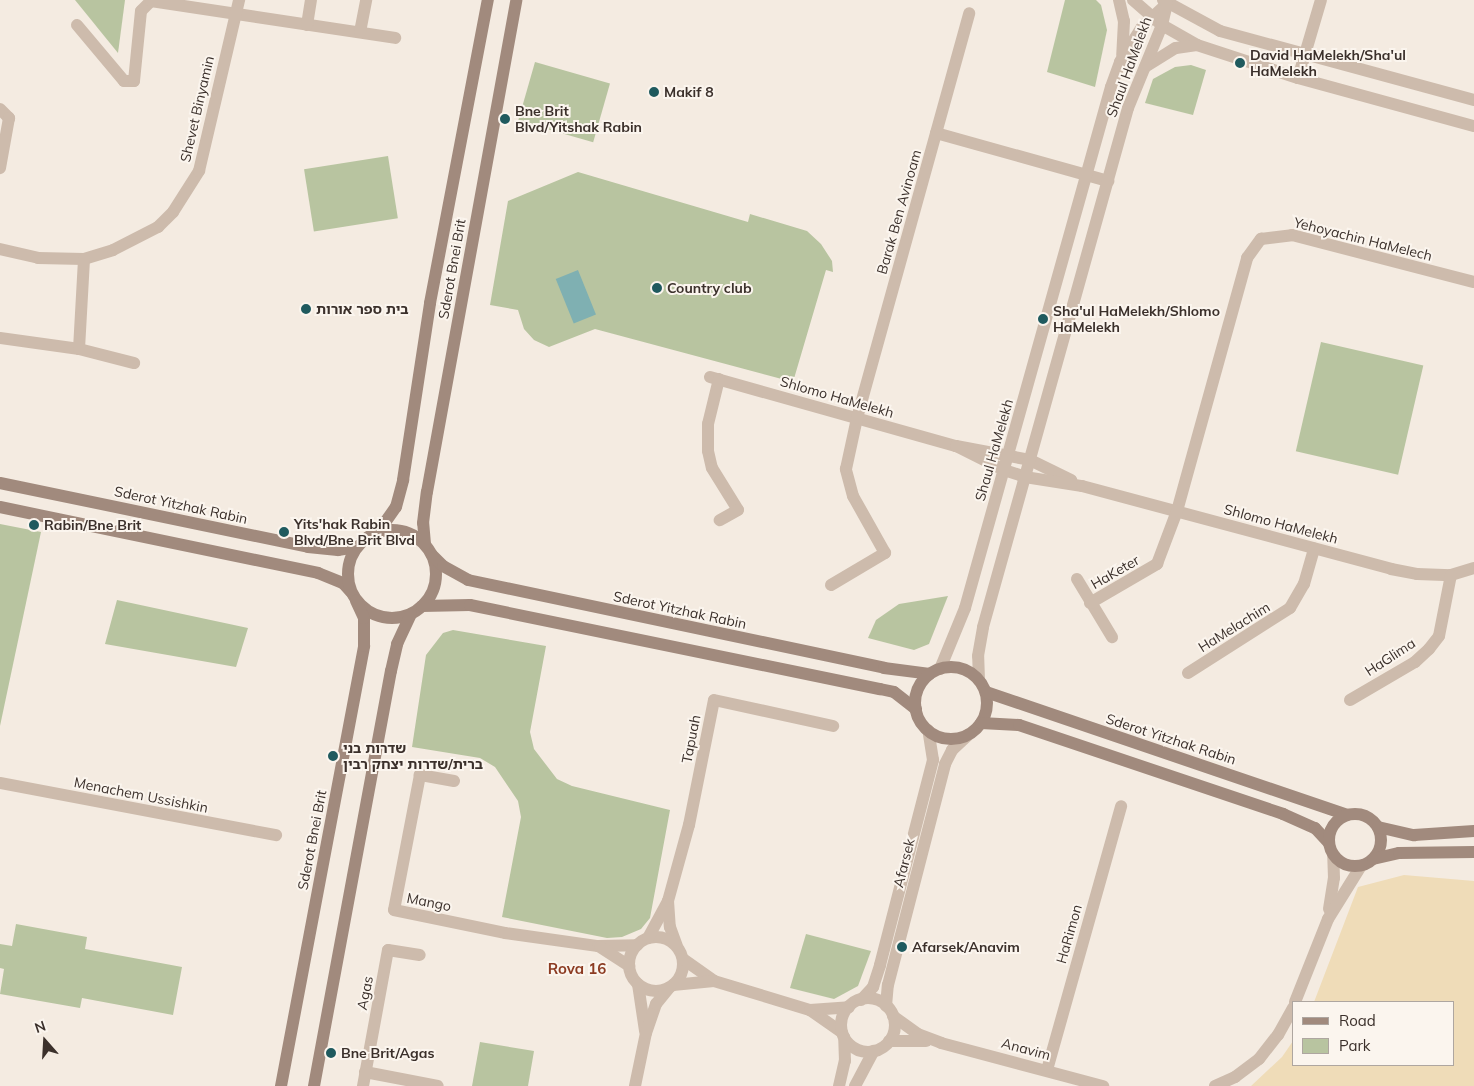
<!DOCTYPE html>
<meta charset="utf-8">
<style>
body{margin:0}
#map{position:relative;width:1474px;height:1086px;overflow:hidden;background:#f4ebe1;font-family:Mulish,"Noto Sans Hebrew",sans-serif}
div>[style]{position:absolute}
.green>*{inset:0;background:#b8c4a0;transform-origin:0 0}
.sand>*{inset:0;background:#efdcb8}
.water>*{inset:0;background:#7fb0b2;transform-origin:0 0}
.minor>*{height:12px;margin:-6px;padding:0 6px;transform-origin:6px;border-radius:6px;background:#cdbbac}
.minor>.ring{margin:-6px;padding:0;box-sizing:content-box;background:none;border:12px solid #cdbbac;border-radius:50%}
.tertiary>*{height:12px;margin:-6px;padding:0 6px;transform-origin:6px;border-radius:6px;background:#cdbbac}
.tertiary>.ring{margin:-6px;padding:0;box-sizing:content-box;background:none;border:12px solid #cdbbac;border-radius:50%}
.secondary>*{height:12px;margin:-6px;padding:0 6px;transform-origin:6px;border-radius:6px;background:#a18a7d}
.secondary>.ring{margin:-6px;padding:0;box-sizing:content-box;background:none;border:12px solid #a18a7d;border-radius:50%}
.dots>*{width:14px;height:14px;translate:-50% -50%;box-sizing:border-box;border:2px solid #fbf5ee;border-radius:50%}
span{translate:-50% -50%;white-space:nowrap;text-align:center;line-height:1.15;-webkit-text-stroke:4px #fbf5ee;paint-order:stroke}
.poi-label{font-size:14px;color:#3b302b;font-weight:700}
.left{translate:0 -50%;text-align:left}
.street-label{font-size:14px;color:#3b302b}
.neighbourhood-label{font-size:15px;color:#8c3b22;font-weight:700}
.legend{position:absolute;left:1292px;top:1001px;width:162px;height:65px;box-sizing:border-box;background:#fbf5ee;border:1px solid #aea6a0;margin:0;padding:6px 9px;list-style:none;font-size:15px;color:#3b302b}
.legend li{display:flex;align-items:center;gap:10px;height:25px}
.legend b{width:25px;border:1px solid #aea6a0}
.north{position:absolute;left:20px;top:1016px;width:50px;height:50px;-webkit-text-stroke:4px #fbf5ee;paint-order:stroke;rotate:341deg;font-size:14px;font-weight:700;line-height:20px;text-align:center;color:#3b302b}
.north::after{content:'';display:block;margin:auto;width:18px;height:22px;background:#3b302b;clip-path:polygon(50% 0,100% 100%,50% 72%,0 100%)}
</style>
<div id="map">
<div class="green">
<i style="clip-path:polygon(75px 0,125px 0,118px 53px)"></i>
<i style="clip-path:polygon(1065px 0,1096px 0,1101px 5px,1107px 30px,1095px 87px,1047px 72px)"></i>
<i style="left:535px;top:62px;width:78px;height:61px;rotate:16deg"></i>
<i style="clip-path:polygon(1191px 65px,1206px 70px,1193px 115px,1145px 103px,1153px 79px,1175px 67px)"></i>
<i style="left:388px;top:156px;width:63px;height:85px;rotate:81deg"></i>
<i style="clip-path:polygon(578px 172px,748px 222px,750px 214px,807px 231px,821px 244px,832px 261px,833px 272px,826px 270px,793px 382px,595px 329px,549px 347px,534px 340px,524px 329px,518px 310px,490px 305px,508px 201px)"></i>
<i style="left:1321px;top:342px;width:105px;height:112px;rotate:13deg"></i>
<i style="clip-path:polygon(0 524px,41px 532px,0 726px)"></i>
<i style="clip-path:polygon(948px 596px,929px 644px,914px 650px,868px 638px,876px 620px,899px 604px)"></i>
<i style="clip-path:polygon(117px 600px,248px 628px,236px 667px,105px 644px)"></i>
<i style="clip-path:polygon(453px 630px,546px 646px,530px 732px,534px 749px,557px 779px,572px 786px,670px 810px,650px 918px,641px 929px,622px 937px,607px 938px,502px 917px,521px 817px,518px 801px,495px 767px,480px 758px,412px 747px,426px 655px,443px 633px)"></i>
<i style="clip-path:polygon(16px 924px,87px 937px,85px 949px,182px 967px,173px 1015px,82px 998px,80px 1008px,0 994px,4px 969px,0 968px,0 944px,12px 946px)"></i>
<i style="clip-path:polygon(806px 934px,871px 951px,858px 986px,834px 999px,790px 988px)"></i>
<i style="clip-path:polygon(480px 1042px,534px 1051px,528px 1086px,472px 1086px)"></i>
</div>
<div class="sand">
<i style="clip-path:polygon(1404px 875px,1474px 881px,1474px 1086px,1251px 1086px,1282px 1057px,1293px 1041px,1293px 1065px,1453px 1065px,1453px 1002px,1314px 1002px,1358px 887px)"></i>
</div>
<div class="water">
<i style="left:578px;top:270px;width:48px;height:24px;rotate:68deg"></i>
</div>
<div class="minor">
<i style="left:77px;top:25px;width:73px;rotate:50deg"></i>
<i style="left:124px;top:81px;width:10px"></i>
<i style="left:134px;top:81px;width:70px;rotate:-84.3deg"></i>
<i style="left:141px;top:11px;width:14px;rotate:-45deg"></i>
<i style="left:151px;top:1px;width:247px;rotate:8.6deg"></i>
<i style="left:307px;top:25px;width:25px;rotate:-81deg"></i>
<i style="left:360px;top:32px;width:33px;rotate:-79deg"></i>
<i style="left:1298px;top:78px;width:81px;rotate:-73.6deg"></i>
<i style="left:0;top:109px;width:13px;rotate:45deg"></i>
<i style="left:9px;top:118px;width:51px;rotate:100.2deg"></i>
<i style="left:936px;top:133px;width:179px;rotate:15.6deg"></i>
<i style="left:0;top:249px;width:39px;rotate:13deg"></i>
<i style="left:38px;top:258px;width:46px;rotate:1.2deg"></i>
<i style="left:84px;top:259px;width:30px;rotate:-17deg"></i>
<i style="left:113px;top:250px;width:51px;rotate:-27.1deg"></i>
<i style="left:158px;top:227px;width:21px;rotate:-45deg"></i>
<i style="left:173px;top:212px;width:49px;rotate:-57.6deg"></i>
<i style="left:199px;top:171px;width:176px;rotate:-76.8deg"></i>
<i style="left:0;top:338px;width:80px;rotate:7.9deg"></i>
<i style="left:79px;top:349px;width:57px;rotate:14.3deg"></i>
<i style="left:79px;top:349px;width:90px;rotate:-86.8deg"></i>
<i style="left:710px;top:377px;width:255px;rotate:15.7deg"></i>
<i style="left:956px;top:446px;width:75px;rotate:10.7deg"></i>
<i style="left:1030px;top:460px;width:46px;rotate:26deg"></i>
<i style="left:719px;top:379px;width:46px;rotate:103.7deg"></i>
<i style="left:708px;top:424px;width:27px;rotate:90deg"></i>
<i style="left:708px;top:451px;width:17px;rotate:77deg"></i>
<i style="left:712px;top:468px;width:49px;rotate:58.2deg"></i>
<i style="left:738px;top:510px;width:21px;rotate:151deg"></i>
<i style="left:956px;top:446px;width:54px;rotate:26.6deg"></i>
<i style="left:1004px;top:470px;width:22px;rotate:18deg"></i>
<i style="left:1025px;top:477px;width:58px;rotate:9deg"></i>
<i style="left:1082px;top:486px;width:320px;rotate:15deg"></i>
<i style="left:1391px;top:569px;width:26px;rotate:11deg"></i>
<i style="left:1417px;top:574px;width:34px;rotate:2deg"></i>
<i style="left:1451px;top:575px;width:24px;rotate:-17deg"></i>
<i style="left:1077px;top:579px;width:68px;rotate:58.9deg"></i>
<i style="left:831px;top:585px;width:63px;rotate:-30.7deg"></i>
<i style="left:885px;top:553px;width:65px;rotate:-119.3deg"></i>
<i style="left:853px;top:496px;width:28px;rotate:-105deg"></i>
<i style="left:846px;top:469px;width:52px;rotate:-77.8deg"></i>
<i style="left:857px;top:418px;width:420px;rotate:-74.5deg"></i>
<i style="left:1090px;top:603px;width:78px;rotate:-30.2deg"></i>
<i style="left:1157px;top:564px;width:57px;rotate:-69.3deg"></i>
<i style="left:1177px;top:511px;width:263px;rotate:-74.5deg"></i>
<i style="left:1247px;top:258px;width:24px;rotate:-54deg"></i>
<i style="left:1261px;top:239px;width:31px;rotate:-7deg"></i>
<i style="left:1292px;top:235px;width:188px;rotate:14.5deg"></i>
<i style="left:1188px;top:673px;width:121px;rotate:-32.5deg"></i>
<i style="left:1290px;top:608px;width:28px;rotate:-60deg"></i>
<i style="left:1304px;top:584px;width:37px;rotate:-74deg"></i>
<i style="left:1350px;top:700px;width:75px;rotate:-30.3deg"></i>
<i style="left:1415px;top:662px;width:19px;rotate:-43deg"></i>
<i style="left:1429px;top:649px;width:16px;rotate:-52deg"></i>
<i style="left:1439px;top:636px;width:62px;rotate:-78.9deg"></i>
<i style="left:454px;top:781px;width:35px;rotate:-170deg"></i>
<i style="left:420px;top:775px;width:137px;rotate:100.9deg"></i>
<i style="left:394px;top:910px;width:113px;rotate:11.7deg"></i>
<i style="left:505px;top:933px;width:94px;rotate:8deg"></i>
<i style="left:598px;top:946px;width:39px;rotate:-1deg"></i>
<i style="left:0;top:783px;width:281px;rotate:10.7deg"></i>
<i style="left:668px;top:901px;width:26px;rotate:86deg"></i>
<i style="left:670px;top:927px;width:20px;rotate:70deg"></i>
<i style="left:1329px;top:909px;width:31px;rotate:-81deg"></i>
<i style="left:1334px;top:878px;width:23px;rotate:-92deg"></i>
<i class="ring" style="left:629px;top:937px;width:42px;height:42px"></i>
<i style="left:648px;top:938px;width:42px;rotate:-61.6deg"></i>
<i style="left:668px;top:901px;width:79px;rotate:-74.6deg"></i>
<i style="left:689px;top:825px;width:127px;rotate:-78.7deg"></i>
<i style="left:714px;top:700px;width:122px;rotate:12.3deg"></i>
<i style="left:600px;top:947px;width:35px;rotate:33deg"></i>
<i style="left:683px;top:959px;width:38px;rotate:35deg"></i>
<i style="left:714px;top:981px;width:100px;rotate:16.8deg"></i>
<i style="left:810px;top:1010px;width:39px;rotate:35deg"></i>
<i style="left:638px;top:984px;width:48px;rotate:81.5deg"></i>
<i style="left:673px;top:985px;width:41px;rotate:-5.6deg"></i>
<i style="left:1295px;top:1002px;width:89px;rotate:-68.3deg"></i>
<i style="left:1328px;top:919px;width:62px;rotate:-58.1deg"></i>
<i style="left:810px;top:1010px;width:39px;rotate:-4deg"></i>
<i style="left:893px;top:1016px;width:31px;rotate:36deg"></i>
<i style="left:918px;top:1034px;width:25px;rotate:21deg"></i>
<i style="left:941px;top:1043px;width:168px;rotate:14.9deg"></i>
<i style="left:889px;top:1041px;width:37px"></i>
<i style="left:1047px;top:1070px;width:274px;rotate:-74.3deg"></i>
<i style="left:365px;top:1072px;width:74px;rotate:10.9deg"></i>
<i style="left:363px;top:1086px;width:138px;rotate:-79.6deg"></i>
<i style="left:388px;top:950px;width:32px;rotate:9deg"></i>
<i style="left:635px;top:1086px;width:54px;rotate:-78.3deg"></i>
<i style="left:646px;top:1033px;width:31px;rotate:-71deg"></i>
<i style="left:656px;top:1004px;width:21px;rotate:-51deg"></i>
<i style="left:1215px;top:1086px;width:22px;rotate:-24deg"></i>
<i style="left:1235px;top:1077px;width:30px;rotate:-37deg"></i>
<i style="left:1259px;top:1059px;width:31px;rotate:-52deg"></i>
<i style="left:1278px;top:1035px;width:31px;rotate:-61deg"></i>
</div>
<div class="tertiary">
<i style="left:1119px;top:0;width:22px;rotate:77deg"></i>
<i style="left:1124px;top:21px;width:34px;rotate:93deg"></i>
<i style="left:1133px;top:0;width:38px;rotate:41deg"></i>
<i style="left:1162px;top:25px;width:40px;rotate:29.7deg"></i>
<i style="left:1197px;top:45px;width:106px;rotate:18.1deg"></i>
<i style="left:1298px;top:78px;width:182px;rotate:15.3deg"></i>
<i style="left:1163px;top:0;width:65px;rotate:28.5deg"></i>
<i style="left:1220px;top:31px;width:263px;rotate:15.2deg"></i>
<i style="left:1145px;top:67px;width:36px;rotate:-32deg"></i>
<i style="left:1176px;top:48px;width:21px;rotate:-8deg"></i>
<i style="left:940px;top:669px;width:66px;rotate:-67.7deg"></i>
<i style="left:965px;top:608px;width:541px;rotate:-74.35deg"></i>
<i style="left:1111px;top:87px;width:27px;rotate:-70deg"></i>
<i style="left:1120px;top:62px;width:41px;rotate:-57.8deg"></i>
<i style="left:1142px;top:27px;width:34px;rotate:-43deg"></i>
<i style="left:979px;top:680px;width:24px;rotate:-92deg"></i>
<i style="left:978px;top:656px;width:29px;rotate:-80deg"></i>
<i style="left:983px;top:627px;width:539px;rotate:-74.39deg"></i>
<i style="left:1128px;top:108px;width:90px;rotate:-67.7deg"></i>
<i style="left:1162px;top:25px;width:22px;rotate:-77deg"></i>
<i class="ring" style="left:841px;top:998px;width:42px;height:42px"></i>
<i style="left:861px;top:1000px;width:18px;rotate:-47deg"></i>
<i style="left:873px;top:987px;width:23px;rotate:-72deg"></i>
<i style="left:880px;top:965px;width:212px;rotate:-75.5deg"></i>
<i style="left:933px;top:760px;width:30px;rotate:-99deg"></i>
<i style="left:886px;top:1006px;width:21px;rotate:-85deg"></i>
<i style="left:888px;top:985px;width:228px;rotate:-75.5deg"></i>
<i style="left:945px;top:764px;width:16px;rotate:-63deg"></i>
<i style="left:952px;top:750px;width:22px;rotate:-43deg"></i>
<i style="left:839px;top:1086px;width:26px;rotate:-77deg"></i>
<i style="left:845px;top:1061px;width:24px;rotate:-92deg"></i>
<i style="left:855px;top:1086px;width:40px;rotate:-62deg"></i>
</div>
<div class="secondary">
<i style="left:0;top:483px;width:315px;rotate:11.7deg"></i>
<i style="left:308px;top:547px;width:30px;rotate:6deg"></i>
<i style="left:338px;top:550px;width:18px;rotate:-9deg"></i>
<i style="left:0;top:507px;width:325px;rotate:11.7deg"></i>
<i style="left:318px;top:573px;width:27px;rotate:22deg"></i>
<i style="left:343px;top:583px;width:12px;rotate:48deg"></i>
<i class="ring" style="left:348px;top:530px;width:76px;height:76px"></i>
<i style="left:379px;top:531px;width:29px;rotate:-55deg"></i>
<i style="left:396px;top:507px;width:28px;rotate:-75deg"></i>
<i style="left:403px;top:480px;width:179px;rotate:-81.3deg"></i>
<i style="left:430px;top:303px;width:309px;rotate:-79.2deg"></i>
<i style="left:425px;top:544px;width:21px;rotate:-95deg"></i>
<i style="left:423px;top:523px;width:31px;rotate:-83deg"></i>
<i style="left:427px;top:492px;width:500px;rotate:-79.7deg"></i>
<i style="left:432px;top:555px;width:16px;rotate:45deg"></i>
<i style="left:443px;top:566px;width:29px;rotate:29deg"></i>
<i style="left:468px;top:580px;width:425px;rotate:11.9deg"></i>
<i style="left:884px;top:668px;width:46px;rotate:7.4deg"></i>
<i style="left:422px;top:606px;width:48px;rotate:-1.2deg"></i>
<i style="left:470px;top:605px;width:419px;rotate:11.6deg"></i>
<i style="left:880px;top:689px;width:14px;rotate:12deg"></i>
<i style="left:894px;top:692px;width:28px;rotate:38deg"></i>
<i class="ring" style="left:915px;top:667px;width:60px;height:60px"></i>
<i style="left:986px;top:692px;width:381px;rotate:18.8deg"></i>
<i style="left:981px;top:723px;width:38px;rotate:3deg"></i>
<i style="left:1019px;top:725px;width:279px;rotate:18.6deg"></i>
<i style="left:1283px;top:814px;width:35px;rotate:24deg"></i>
<i style="left:1315px;top:828px;width:19px;rotate:47deg"></i>
<i class="ring" style="left:1329px;top:814px;width:40px;height:40px"></i>
<i style="left:1378px;top:827px;width:37px;rotate:13deg"></i>
<i style="left:1414px;top:835px;width:60px;rotate:-3.8deg"></i>
<i style="left:1373px;top:859px;width:27px;rotate:-13deg"></i>
<i style="left:1399px;top:853px;width:75px;rotate:-0.8deg"></i>
<i style="left:281px;top:1086px;width:448px;rotate:-79.3deg"></i>
<i style="left:364px;top:646px;width:28px;rotate:-90deg"></i>
<i style="left:364px;top:618px;width:19px;rotate:-115deg"></i>
<i style="left:314px;top:1086px;width:422px;rotate:-79.5deg"></i>
<i style="left:391px;top:671px;width:28px;rotate:-77deg"></i>
<i style="left:397px;top:644px;width:33px;rotate:-65deg"></i>
</div>
<div class="dots">
<i style="left:1240px;top:63px;background:#1f5a5e"></i>
<i style="left:654px;top:92px;background:#1f5a5e"></i>
<i style="left:505px;top:119px;background:#1f5a5e"></i>
<i style="left:657px;top:288px;background:#1f5a5e"></i>
<i style="left:306px;top:309px;background:#1f5a5e"></i>
<i style="left:1043px;top:319px;background:#1f5a5e"></i>
<i style="left:34px;top:525px;background:#1f5a5e"></i>
<i style="left:284px;top:532px;background:#1f5a5e"></i>
<i style="left:333px;top:756px;background:#1f5a5e"></i>
<i style="left:902px;top:947px;background:#1f5a5e"></i>
<i style="left:331px;top:1053px;background:#1f5a5e"></i>
</div>
<div class="poi-label">
<span class="left" style="left:1250px;top:63px">David HaMelekh/Sha'ul<br>HaMelekh</span>
<span class="left" style="left:664px;top:92px">Makif 8</span>
<span class="left" style="left:515px;top:119px">Bne Brit<br>Blvd/Yitshak Rabin</span>
<span class="left" style="left:667px;top:288px">Country club</span>
<span class="left" style="left:316px;top:309px">בית ספר אורות</span>
<span class="left" style="left:1053px;top:319px">Sha'ul HaMelekh/Shlomo<br>HaMelekh</span>
<span class="left" style="left:294px;top:532px">Yits'hak Rabin<br>Blvd/Bne Brit Blvd</span>
<span class="left" style="left:44px;top:525px">Rabin/Bne Brit</span>
<span class="left" style="left:343px;top:756px">שדרות בני<br>ברית/שדרות יצחק רבין</span>
<span class="left" style="left:912px;top:947px">Afarsek/Anavim</span>
<span class="left" style="left:341px;top:1053px">Bne Brit/Agas</span>
</div>
<div class="street-label">
<span style="left:1129px;top:67px;rotate:-70deg">Shaul HaMelekh</span>
<span style="left:197px;top:109px;rotate:-77deg">Shevet Binyamin</span>
<span style="left:899px;top:212px;rotate:-74deg">Barak Ben Avinoam</span>
<span style="left:1363px;top:239px;rotate:14deg">Yehoyachin HaMelech</span>
<span style="left:452px;top:269px;rotate:-80deg">Sderot Bnei Brit</span>
<span style="left:837px;top:397px;rotate:16deg">Shlomo HaMelekh</span>
<span style="left:994px;top:450px;rotate:-74deg">Shaul HaMelekh</span>
<span style="left:181px;top:505px;rotate:12deg">Sderot Yitzhak Rabin</span>
<span style="left:1281px;top:524px;rotate:15deg">Shlomo HaMelekh</span>
<span style="left:1115px;top:572px;rotate:-30deg">HaKeter</span>
<span style="left:680px;top:610px;rotate:12deg">Sderot Yitzhak Rabin</span>
<span style="left:1234px;top:627px;rotate:-32deg">HaMelachim</span>
<span style="left:1390px;top:657px;rotate:-33deg">HaGlima</span>
<span style="left:691px;top:739px;rotate:-79deg">Tapuah</span>
<span style="left:1171px;top:739px;rotate:18deg">Sderot Yitzhak Rabin</span>
<span style="left:141px;top:795px;rotate:11deg">Menachem Ussishkin</span>
<span style="left:312px;top:840px;rotate:-79deg">Sderot Bnei Brit</span>
<span style="left:904px;top:863px;rotate:-76deg">Afarsek</span>
<span style="left:429px;top:902px;rotate:11deg">Mango</span>
<span style="left:1069px;top:934px;rotate:-74deg">HaRimon</span>
<span style="left:365px;top:993px;rotate:-79deg">Agas</span>
<span style="left:1026px;top:1049px;rotate:15deg">Anavim</span>
</div>
<div class="neighbourhood-label">
<span style="left:577px;top:969px">Rova 16</span>
</div>
<ul class="legend">
<li><b style="height:6px;background:#a18a7d"></b>Road</li>
<li><b style="height:14px;background:#b8c4a0"></b>Park</li>
</ul>
<div class="north">N</div>
</div>
